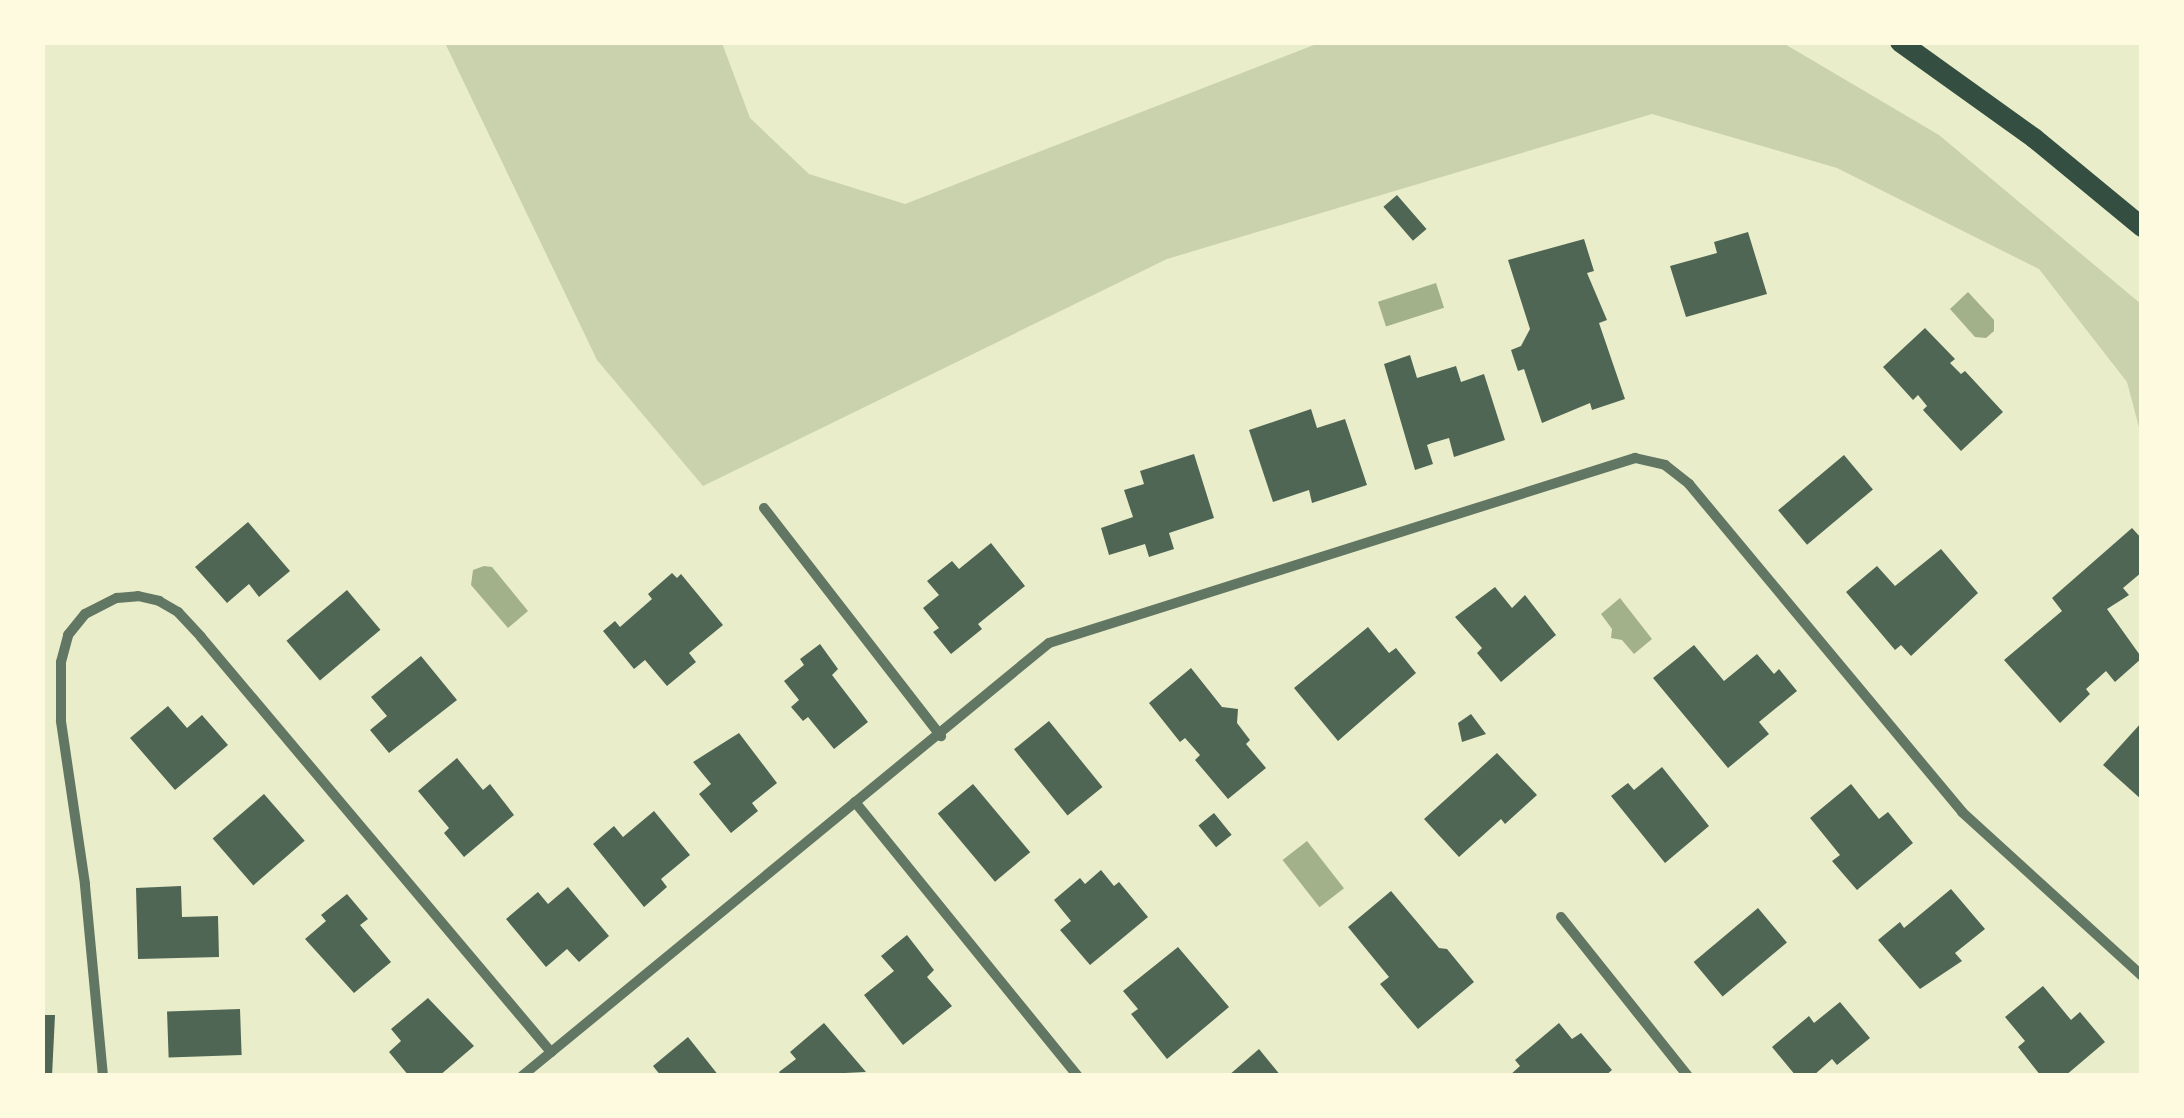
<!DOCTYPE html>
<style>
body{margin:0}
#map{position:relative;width:2184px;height:1118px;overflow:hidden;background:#e9edc9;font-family:"IBM Plex Serif",serif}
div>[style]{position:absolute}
.green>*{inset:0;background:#cad2ad}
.water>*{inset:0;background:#a3b18a;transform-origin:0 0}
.building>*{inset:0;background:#4f6655;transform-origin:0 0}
.minor>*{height:10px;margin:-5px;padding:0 5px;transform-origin:5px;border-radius:5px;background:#617663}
.secondary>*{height:20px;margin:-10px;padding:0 10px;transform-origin:10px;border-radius:10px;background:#344e41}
span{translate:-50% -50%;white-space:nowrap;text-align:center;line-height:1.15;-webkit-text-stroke:10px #fefae0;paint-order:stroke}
.frame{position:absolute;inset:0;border:45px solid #fefae0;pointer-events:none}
</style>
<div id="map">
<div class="green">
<i style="clip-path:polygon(445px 43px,722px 43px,750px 118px,809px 174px,905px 204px,1319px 43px,1783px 43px,1939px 135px,2141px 304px,2141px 435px,2127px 382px,2039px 269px,1837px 168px,1652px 114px,1167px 259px,703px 486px,597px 360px)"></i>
</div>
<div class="water">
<i style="left:1436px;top:283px;width:26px;height:61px;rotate:72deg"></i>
<i style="clip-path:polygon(1968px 292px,1994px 320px,1994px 331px,1986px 338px,1975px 337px,1950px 309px)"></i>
<i style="clip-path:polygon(484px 566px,492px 567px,528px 611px,508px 628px,471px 585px,473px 570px)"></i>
<i style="clip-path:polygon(1620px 598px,1652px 639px,1634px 654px,1622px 640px,1611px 638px,1612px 629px,1601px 614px)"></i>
<i style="left:1307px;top:841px;width:60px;height:31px;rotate:52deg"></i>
</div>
<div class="building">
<i style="left:1397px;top:195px;width:45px;height:18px;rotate:49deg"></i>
<i style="clip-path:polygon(1748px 232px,1767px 294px,1686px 317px,1670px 266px,1717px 253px,1714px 242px)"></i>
<i style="clip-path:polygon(1584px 239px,1594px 271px,1587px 273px,1607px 320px,1599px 323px,1625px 399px,1592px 410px,1590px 403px,1542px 423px,1524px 369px,1518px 371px,1511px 350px,1521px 346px,1530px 329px,1508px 260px)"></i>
<i style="clip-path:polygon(1925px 328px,1955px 359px,1950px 363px,1961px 374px,1965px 371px,2003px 412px,1961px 451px,1923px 410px,1927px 406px,1918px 395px,1913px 400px,1883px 367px)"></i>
<i style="clip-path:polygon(1410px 355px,1417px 378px,1456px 366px,1461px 382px,1484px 374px,1505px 440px,1454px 457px,1449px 438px,1432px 443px,1427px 445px,1433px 464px,1415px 470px,1384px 364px)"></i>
<i style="clip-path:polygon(1311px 409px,1317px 428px,1345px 419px,1367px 485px,1312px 503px,1309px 490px,1273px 502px,1249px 430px)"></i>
<i style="clip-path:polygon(1194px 454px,1214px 518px,1169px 533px,1174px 549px,1149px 557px,1145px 544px,1109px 555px,1101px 528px,1133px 517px,1124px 490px,1144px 484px,1140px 471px)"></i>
<i style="left:1844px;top:455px;width:45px;height:86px;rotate:50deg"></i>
<i style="clip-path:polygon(248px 522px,290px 571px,259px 597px,249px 584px,227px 603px,195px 567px)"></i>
<i style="clip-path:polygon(2132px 528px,2142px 539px,2142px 572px,2123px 588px,2129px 595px,2107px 609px,2142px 658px,2115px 682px,2106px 671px,2086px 689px,2090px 694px,2060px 723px,2004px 660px,2062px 611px,2052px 598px)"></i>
<i style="clip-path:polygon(991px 543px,1025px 586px,978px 624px,982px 629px,951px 654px,933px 632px,939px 628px,923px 608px,939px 595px,927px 581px,952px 561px,959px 569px)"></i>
<i style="clip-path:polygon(1941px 549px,1978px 593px,1911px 656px,1901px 645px,1895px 650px,1846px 592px,1877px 566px,1895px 586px)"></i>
<i style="clip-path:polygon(672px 573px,677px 578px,681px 574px,723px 625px,689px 653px,696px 662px,667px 686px,645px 660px,634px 669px,603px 631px,615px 621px,620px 627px,652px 599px,648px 594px)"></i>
<i style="clip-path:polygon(1495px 587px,1512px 608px,1525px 595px,1556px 635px,1501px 682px,1477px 653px,1482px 648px,1455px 617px)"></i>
<i style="left:347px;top:590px;width:52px;height:79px;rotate:50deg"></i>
<i style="clip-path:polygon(1368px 627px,1389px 653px,1396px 648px,1416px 673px,1338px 741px,1294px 688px)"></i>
<i style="clip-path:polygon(820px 644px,838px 669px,832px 675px,868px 722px,834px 749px,808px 717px,803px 721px,791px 707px,799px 700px,784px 681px,804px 665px,800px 659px)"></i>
<i style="clip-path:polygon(1694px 645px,1724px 681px,1757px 654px,1774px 674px,1779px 669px,1797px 691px,1759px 722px,1769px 734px,1728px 768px,1653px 678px)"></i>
<i style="clip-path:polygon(421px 656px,457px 700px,389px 753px,370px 730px,387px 716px,371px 697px)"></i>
<i style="clip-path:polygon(1191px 668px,1222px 707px,1238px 709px,1237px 723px,1250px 740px,1246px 744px,1266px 768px,1228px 799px,1195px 760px,1200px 755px,1185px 738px,1180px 742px,1149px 703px)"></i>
<i style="clip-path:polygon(168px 706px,187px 728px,202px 715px,228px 745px,175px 790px,130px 738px)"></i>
<i style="clip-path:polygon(1471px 714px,1486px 734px,1462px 742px,1458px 723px)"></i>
<i style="left:1049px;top:721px;width:85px;height:45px;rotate:51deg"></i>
<i style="clip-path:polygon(2142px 722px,2142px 800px,2103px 765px)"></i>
<i style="clip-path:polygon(739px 733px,777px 783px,752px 803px,758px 811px,731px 833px,699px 794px,711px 784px,693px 762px)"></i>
<i style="clip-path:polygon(1497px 753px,1537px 795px,1505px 824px,1501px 819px,1459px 857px,1424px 819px)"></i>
<i style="clip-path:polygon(457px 758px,483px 790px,490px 784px,514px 815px,464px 857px,444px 833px,449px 828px,418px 791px)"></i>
<i style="clip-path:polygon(1662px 767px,1709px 826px,1665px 863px,1611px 796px,1628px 783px,1634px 790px)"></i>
<i style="left:973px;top:784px;width:89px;height:46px;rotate:50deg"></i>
<i style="clip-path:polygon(1851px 784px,1879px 819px,1888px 812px,1913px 843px,1857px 890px,1832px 861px,1840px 855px,1810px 818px)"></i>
<i style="left:264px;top:794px;width:62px;height:68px;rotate:49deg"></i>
<i style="clip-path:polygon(654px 811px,690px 855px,661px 879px,667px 887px,644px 907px,593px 844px,614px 826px,623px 837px)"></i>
<i style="left:1214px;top:813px;width:28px;height:20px;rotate:51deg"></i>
<i style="clip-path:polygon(1101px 870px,1114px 886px,1119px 882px,1148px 917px,1090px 965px,1060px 930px,1071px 921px,1054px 900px,1080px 878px,1085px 884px)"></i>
<i style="clip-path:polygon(181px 886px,182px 917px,218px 916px,219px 957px,138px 959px,136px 888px)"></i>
<i style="clip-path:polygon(568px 887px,609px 936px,579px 962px,567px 949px,546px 967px,506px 919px,538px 892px,548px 904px)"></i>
<i style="clip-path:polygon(1951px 889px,1985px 929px,1955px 953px,1962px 961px,1920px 989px,1878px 940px,1900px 922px,1904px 928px)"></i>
<i style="clip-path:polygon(1391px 891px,1439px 948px,1447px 949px,1474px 982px,1418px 1029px,1380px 984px,1389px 977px,1348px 927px)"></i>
<i style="clip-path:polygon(347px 894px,368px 919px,360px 925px,391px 962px,354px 993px,305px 939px,326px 921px,321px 915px)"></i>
<i style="left:1758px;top:908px;width:45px;height:84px;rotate:50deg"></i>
<i style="clip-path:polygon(907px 935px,934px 970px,927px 977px,952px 1006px,903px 1045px,864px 995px,894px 971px,881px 956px)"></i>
<i style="clip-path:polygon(1178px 947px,1229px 1007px,1167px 1059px,1131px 1014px,1138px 1009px,1123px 991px)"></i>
<i style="clip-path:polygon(2043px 986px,2071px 1020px,2080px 1012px,2105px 1042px,2065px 1076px,2041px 1076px,2018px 1047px,2025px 1041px,2005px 1017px)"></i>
<i style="clip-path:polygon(428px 998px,474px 1046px,439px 1076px,409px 1076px,389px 1052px,401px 1041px,391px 1029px)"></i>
<i style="clip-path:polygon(1840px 1002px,1870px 1038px,1837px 1065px,1832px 1059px,1813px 1076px,1796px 1076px,1772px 1047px,1809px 1016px,1814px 1023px)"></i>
<i style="left:240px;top:1009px;width:46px;height:73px;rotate:88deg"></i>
<i style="clip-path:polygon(42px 1015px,55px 1015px,52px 1076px,42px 1076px)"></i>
<i style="clip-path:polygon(824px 1023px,866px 1072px,782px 1076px,779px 1072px,796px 1059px,790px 1052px)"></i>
<i style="clip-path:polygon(1559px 1023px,1572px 1039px,1581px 1033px,1612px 1070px,1605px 1076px,1509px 1076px,1520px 1066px,1515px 1060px)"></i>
<i style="clip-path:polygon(688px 1037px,719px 1076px,661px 1076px,653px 1066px)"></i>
<i style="clip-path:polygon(1259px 1049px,1281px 1076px,1228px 1076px)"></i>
</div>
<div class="minor">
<i style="left:764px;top:508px;width:289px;rotate:52.2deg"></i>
<i style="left:855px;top:802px;width:353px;rotate:50.9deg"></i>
<i style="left:1561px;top:917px;width:203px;rotate:51.4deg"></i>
<i style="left:103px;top:1076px;width:193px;rotate:-95.4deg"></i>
<i style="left:85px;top:884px;width:165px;rotate:-98.4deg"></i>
<i style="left:61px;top:721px;width:59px;rotate:-90deg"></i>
<i style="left:61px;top:662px;width:28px;rotate:-75deg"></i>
<i style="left:68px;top:635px;width:27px;rotate:-51deg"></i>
<i style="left:85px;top:614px;width:36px;rotate:-27deg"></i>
<i style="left:117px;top:598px;width:21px;rotate:-5deg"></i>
<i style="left:138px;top:596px;width:22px;rotate:13deg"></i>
<i style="left:159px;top:601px;width:22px;rotate:30deg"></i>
<i style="left:178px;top:612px;width:34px;rotate:47deg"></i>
<i style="left:201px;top:637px;width:543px;rotate:49.86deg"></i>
<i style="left:522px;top:1076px;width:682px;rotate:-39.41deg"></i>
<i style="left:1049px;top:643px;width:615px;rotate:-17.52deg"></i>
<i style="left:1635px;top:458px;width:31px;rotate:13deg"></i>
<i style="left:1665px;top:465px;width:31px;rotate:38deg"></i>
<i style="left:1689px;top:484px;width:427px;rotate:50.2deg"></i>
<i style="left:1962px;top:812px;width:244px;rotate:42.3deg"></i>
</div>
<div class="secondary">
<i style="left:1900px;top:42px;width:165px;rotate:35.6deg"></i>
<i style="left:2034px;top:138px;width:140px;rotate:39.5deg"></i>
</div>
<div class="frame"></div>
</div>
